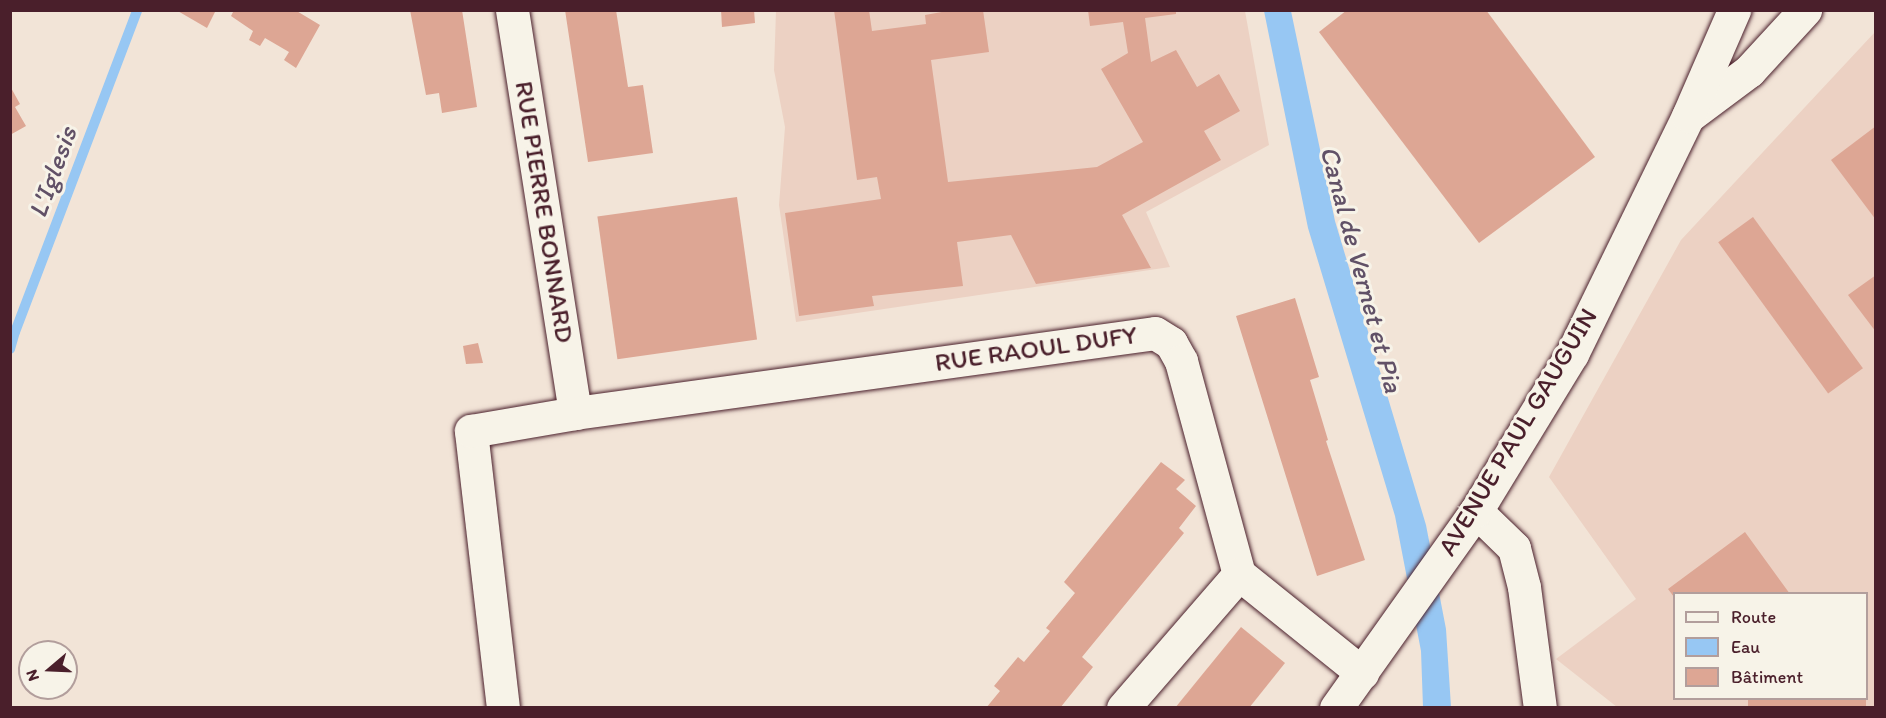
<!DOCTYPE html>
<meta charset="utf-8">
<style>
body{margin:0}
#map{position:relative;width:1886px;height:718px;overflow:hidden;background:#f2e4d7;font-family:Itim,sans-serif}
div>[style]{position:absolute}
.built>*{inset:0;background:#ecd1c3}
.water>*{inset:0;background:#97c7f3}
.stream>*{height:10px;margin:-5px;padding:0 5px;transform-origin:5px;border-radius:5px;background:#97c7f3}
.building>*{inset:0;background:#dda694;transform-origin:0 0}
.roads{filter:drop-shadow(0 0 2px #4a1f2b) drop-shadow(0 0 2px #4a1f2b)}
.minor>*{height:33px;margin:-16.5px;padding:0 16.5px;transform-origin:16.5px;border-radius:16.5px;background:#f7f3e8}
span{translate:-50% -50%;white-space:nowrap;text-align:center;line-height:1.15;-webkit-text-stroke:6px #f7f3e8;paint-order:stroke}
.street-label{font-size:26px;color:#4a1f2b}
.water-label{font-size:27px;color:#615167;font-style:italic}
.frame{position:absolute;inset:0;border:12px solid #4a1f2b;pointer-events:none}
.legend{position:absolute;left:1673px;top:592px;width:195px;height:108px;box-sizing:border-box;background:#f7f3e8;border:2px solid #b29e9c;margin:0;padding:8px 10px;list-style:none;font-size:18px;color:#4a1f2b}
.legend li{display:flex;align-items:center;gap:12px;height:30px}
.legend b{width:30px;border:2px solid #b29e9c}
.north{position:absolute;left:18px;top:640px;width:60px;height:60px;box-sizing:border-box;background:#f7f3e8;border:2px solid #b29e9c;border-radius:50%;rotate:251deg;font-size:16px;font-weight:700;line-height:24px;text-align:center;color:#4a1f2b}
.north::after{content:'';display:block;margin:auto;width:21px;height:27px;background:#4a1f2b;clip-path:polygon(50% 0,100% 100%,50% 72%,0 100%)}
</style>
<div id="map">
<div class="built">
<i style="clip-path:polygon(776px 11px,1245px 11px,1269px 145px,1146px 212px,1170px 267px,796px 322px,779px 205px,785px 127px,774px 70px)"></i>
<i style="clip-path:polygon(evenodd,1875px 32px,1875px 707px,1617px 707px,1556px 659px,1636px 599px,1549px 477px,1681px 240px,1875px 32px,1674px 594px,1866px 594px,1866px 698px,1674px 698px,1674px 594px)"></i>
</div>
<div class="water">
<i style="clip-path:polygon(1264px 11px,1291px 11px,1335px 221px,1426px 525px,1446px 629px,1451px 707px,1423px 707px,1421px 651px,1395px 516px,1308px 228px)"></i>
</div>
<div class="stream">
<i style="left:10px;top:349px;width:18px;rotate:-74deg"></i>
<i style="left:15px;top:332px;width:344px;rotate:-69.2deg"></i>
</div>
<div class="building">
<i style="clip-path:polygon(176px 10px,216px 10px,207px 28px)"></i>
<i style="clip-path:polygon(234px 10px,295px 10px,320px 25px,296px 68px,284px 60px,289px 52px,265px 38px,260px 46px,249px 40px,253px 31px,231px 16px)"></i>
<i style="clip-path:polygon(410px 10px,462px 10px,477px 107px,442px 113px,439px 93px,426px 95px)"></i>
<i style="clip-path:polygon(565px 10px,616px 10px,628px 87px,643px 85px,653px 153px,588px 162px)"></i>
<i style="clip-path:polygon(721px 10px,754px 10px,755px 23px,722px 27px)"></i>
<i style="clip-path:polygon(834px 10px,869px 10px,872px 31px,926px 24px,925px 15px,953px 10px,983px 10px,989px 52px,931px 60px,948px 182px,1097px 167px,1143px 142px,1101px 69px,1128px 53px,1123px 22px,1090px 26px,1088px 10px,1176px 10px,1176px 14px,1145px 18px,1151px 62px,1176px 50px,1197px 87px,1219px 74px,1240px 111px,1204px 131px,1221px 160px,1122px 215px,1151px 268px,1036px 284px,1011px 235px,957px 242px,963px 286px,872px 296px,874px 306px,799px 316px,785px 213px,881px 199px,877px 177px,857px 180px)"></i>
<i style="clip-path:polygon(1347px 10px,1486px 10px,1595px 157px,1479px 243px,1319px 32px)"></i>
<i style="clip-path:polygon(10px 86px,20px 104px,15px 107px,26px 126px,10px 135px)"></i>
<i style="clip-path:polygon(1876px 126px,1876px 220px,1831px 160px)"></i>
<i style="left:737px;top:197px;width:144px;height:141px;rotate:82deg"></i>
<i style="left:1753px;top:217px;width:187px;height:43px;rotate:54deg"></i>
<i style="clip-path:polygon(1876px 275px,1876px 332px,1848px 295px)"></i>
<i style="clip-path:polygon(1295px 298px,1319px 377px,1310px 380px,1328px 440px,1326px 441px,1365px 560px,1317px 576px,1236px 316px)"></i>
<i style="clip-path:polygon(478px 343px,483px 363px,466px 364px,463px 346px)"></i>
<i style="clip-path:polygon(1161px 462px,1185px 480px,1176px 489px,1196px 506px,1179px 528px,1184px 533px,1082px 657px,1093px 667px,1060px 708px,986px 708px,1000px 691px,994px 686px,1018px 657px,1024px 662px,1050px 631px,1046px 628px,1075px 593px,1064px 582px)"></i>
<i style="clip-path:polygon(1745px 532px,1790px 594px,1674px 594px,1674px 597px,1668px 589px)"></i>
<i style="clip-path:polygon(1241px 627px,1285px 663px,1249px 708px,1175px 708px)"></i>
<i style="left:1748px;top:698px;width:118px;height:12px"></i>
</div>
<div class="roads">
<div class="minor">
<i style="left:512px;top:10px;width:408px;rotate:81.1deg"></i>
<i style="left:1690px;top:115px;width:74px;rotate:-36.7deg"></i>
<i style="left:1749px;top:71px;width:83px;rotate:-47.4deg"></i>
<i style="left:1476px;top:511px;width:53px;rotate:44.2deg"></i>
<i style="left:1514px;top:548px;width:40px;rotate:75.6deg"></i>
<i style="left:1524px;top:587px;width:122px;rotate:82.5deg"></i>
<i style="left:503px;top:708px;width:279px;rotate:-96.6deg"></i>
<i style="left:471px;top:431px;width:106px;rotate:-9.8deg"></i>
<i style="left:575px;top:413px;width:585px;rotate:-7.85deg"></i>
<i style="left:1155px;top:333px;width:19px;rotate:32deg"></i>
<i style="left:1171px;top:343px;width:21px;rotate:61deg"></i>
<i style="left:1181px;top:361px;width:221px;rotate:74.8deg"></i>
<i style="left:1239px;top:574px;width:158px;rotate:38.8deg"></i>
<i style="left:1123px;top:708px;width:177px;rotate:-49.1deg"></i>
<i style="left:1336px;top:708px;width:242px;rotate:-54.6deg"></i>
<i style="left:1476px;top:511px;width:184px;rotate:-58.6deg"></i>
<i style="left:1572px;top:354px;width:265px;rotate:-64deg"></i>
<i style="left:1688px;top:116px;width:116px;rotate:-66.5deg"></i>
</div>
</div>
<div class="street-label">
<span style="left:544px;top:212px;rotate:81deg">RUE PIERRE BONNARD</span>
<span style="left:1036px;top:349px;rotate:-8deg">RUE RAOUL DUFY</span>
<span style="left:1518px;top:432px;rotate:-59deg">AVENUE PAUL GAUGUIN</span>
</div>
<div class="water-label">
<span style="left:52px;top:172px;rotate:-70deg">L'Iglesis</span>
<span style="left:1362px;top:269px;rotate:75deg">Canal de Vernet et Pia</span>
</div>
<div class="frame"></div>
<ul class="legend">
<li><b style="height:8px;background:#f7f3e8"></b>Route</li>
<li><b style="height:16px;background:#97c7f3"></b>Eau</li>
<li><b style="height:16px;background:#dda694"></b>Bâtiment</li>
</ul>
<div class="north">N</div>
</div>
